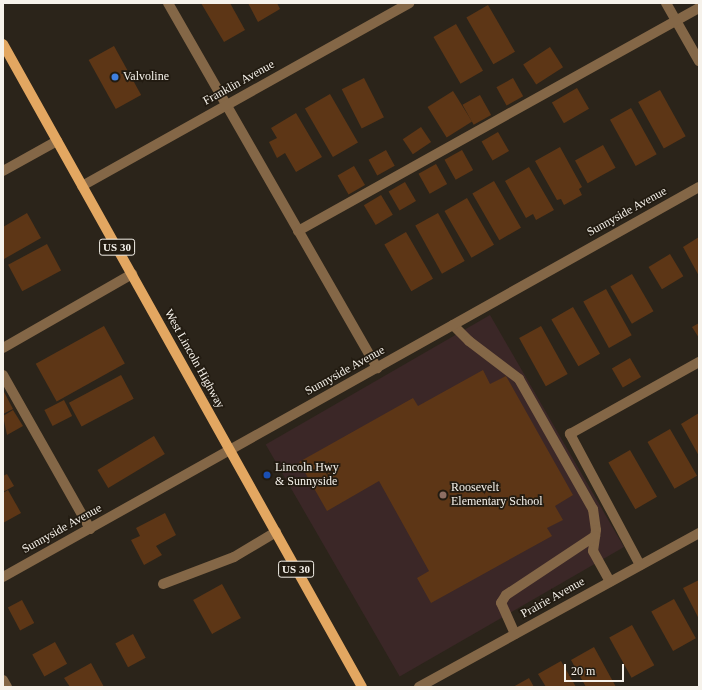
<!DOCTYPE html>
<style>
body{margin:0}
#map{position:relative;width:702px;height:690px;overflow:hidden;background:#2b241a;font-family:"Times New Roman",serif}
div>[style]{position:absolute}
.education>*{inset:0;background:#3b2727;transform-origin:0 0}
.building>*{inset:0;background:#5d3616;transform-origin:0 0}
.minor>*{height:10px;margin:-5px;padding:0 5px;transform-origin:5px;border-radius:5px;background:#846747}
.major>*{height:10px;margin:-5px;padding:0 5px;transform-origin:5px;border-radius:5px;background:#e3a761}
.dots>*{width:11px;height:11px;translate:-50% -50%;box-sizing:border-box;border:2px solid #221b11;border-radius:50%}
span{translate:-50% -50%;white-space:nowrap;text-align:center;line-height:1.15;-webkit-text-stroke:3.5px #221b11;paint-order:stroke}
.shield-label span{padding:1px 3px;background:#221b11;border:1px solid;border-radius:3px;-webkit-text-stroke-width:0}
.shield-label{font-size:11px;color:#f6f2eb;font-weight:700}
.poi-label{font-size:12px;color:#f6f2eb}
.left{translate:0 -50%;text-align:left}
.street-label{font-size:12px;color:#f6f2eb}
.frame{position:absolute;inset:0;border:4px solid #f6f2eb;pointer-events:none}
.scale{position:absolute;left:564px;top:664px;width:60px;height:18px;box-sizing:border-box;border:2px solid #f6f2eb;border-top:0;padding-left:5px;font-size:12px;line-height:14px;white-space:nowrap;color:#f6f2eb;-webkit-text-stroke:3px #221b11;paint-order:stroke}
</style>
<div id="map">
<div class="education">
<i style="left:490px;top:315px;width:268px;height:259px;rotate:60deg"></i>
</div>
<div class="building">
<i style="clip-path:polygon(201px 3px,230px 3px,245px 30px,224px 42px)"></i>
<i style="clip-path:polygon(248px 3px,277px 3px,280px 9px,258px 22px)"></i>
<i style="left:488px;top:5px;width:54px;height:25px;rotate:60deg"></i>
<i style="left:456px;top:24px;width:54px;height:26px;rotate:60deg"></i>
<i style="left:114px;top:46px;width:56px;height:29px;rotate:61deg"></i>
<i style="left:550px;top:47px;width:24px;height:32px;rotate:57deg"></i>
<i style="left:364px;top:78px;width:44px;height:25px;rotate:63deg"></i>
<i style="left:513px;top:78px;width:21px;height:19px;rotate:61deg"></i>
<i style="left:577px;top:88px;width:24px;height:29px;rotate:60deg"></i>
<i style="left:660px;top:90px;width:53px;height:25px;rotate:61deg"></i>
<i style="left:453px;top:91px;width:36px;height:30px;rotate:58deg"></i>
<i style="left:330px;top:94px;width:56px;height:29px;rotate:60deg"></i>
<i style="left:480px;top:95px;width:23px;height:20px;rotate:61deg"></i>
<i style="left:631px;top:108px;width:53px;height:24px;rotate:61deg"></i>
<i style="clip-path:polygon(296px 113px,322px 157px,296px 172px,285px 153px,277px 158px,269px 142px,277px 138px,271px 128px)"></i>
<i style="left:421px;top:127px;width:18px;height:22px;rotate:56deg"></i>
<i style="left:498px;top:132px;width:22px;height:19px;rotate:60deg"></i>
<i style="left:603px;top:145px;width:26px;height:32px;rotate:61deg"></i>
<i style="clip-path:polygon(560px 147px,582px 187px,579px 189px,582px 195px,564px 205px,561px 199px,557px 200px,535px 161px)"></i>
<i style="left:386px;top:150px;width:18px;height:20px;rotate:61deg"></i>
<i style="left:462px;top:150px;width:23px;height:20px;rotate:61deg"></i>
<i style="left:436px;top:164px;width:23px;height:20px;rotate:61deg"></i>
<i style="left:354px;top:166px;width:22px;height:19px;rotate:60deg"></i>
<i style="clip-path:polygon(529px 167px,554px 210px,536px 220px,533px 214px,526px 218px,505px 181px)"></i>
<i style="left:494px;top:181px;width:54px;height:25px;rotate:60deg"></i>
<i style="left:405px;top:182px;width:22px;height:19px;rotate:60deg"></i>
<i style="left:381px;top:195px;width:23px;height:20px;rotate:59deg"></i>
<i style="left:467px;top:198px;width:54px;height:26px;rotate:60deg"></i>
<i style="clip-path:polygon(27px 213px,41px 238px,4px 259px,3px 227px)"></i>
<i style="left:438px;top:213px;width:55px;height:26px;rotate:61deg"></i>
<i style="left:406px;top:232px;width:54px;height:25px;rotate:60deg"></i>
<i style="clip-path:polygon(699px 237px,699px 276px,683px 247px)"></i>
<i style="left:47px;top:244px;width:30px;height:44px;rotate:62deg"></i>
<i style="left:670px;top:254px;width:26px;height:25px;rotate:59deg"></i>
<i style="left:632px;top:274px;width:43px;height:25px;rotate:60deg"></i>
<i style="left:606px;top:289px;width:53px;height:26px;rotate:61deg"></i>
<i style="left:573px;top:307px;width:54px;height:25px;rotate:60deg"></i>
<i style="clip-path:polygon(699px 323px,699px 338px,692px 327px)"></i>
<i style="left:104px;top:326px;width:43px;height:78px;rotate:61deg"></i>
<i style="left:541px;top:326px;width:55px;height:25px;rotate:61deg"></i>
<i style="left:630px;top:358px;width:22px;height:21px;rotate:60deg"></i>
<i style="clip-path:polygon(483px 370px,490px 384px,506px 376px,573px 495px,555px 506px,563px 520px,547px 528px,552px 536px,431px 603px,417px 578px,429px 571px,379px 481px,327px 511px,299px 462px,413px 398px,418px 406px)"></i>
<i style="left:121px;top:375px;width:27px;height:59px;rotate:62deg"></i>
<i style="clip-path:polygon(3px 390px,13px 409px,3px 414px)"></i>
<i style="left:64px;top:400px;width:18px;height:22px;rotate:63deg"></i>
<i style="clip-path:polygon(13px 410px,23px 426px,7px 435px,3px 416px)"></i>
<i style="clip-path:polygon(699px 413px,699px 456px,681px 424px)"></i>
<i style="left:670px;top:429px;width:54px;height:26px;rotate:60deg"></i>
<i style="left:154px;top:436px;width:21px;height:66px;rotate:59deg"></i>
<i style="left:630px;top:450px;width:54px;height:25px;rotate:60deg"></i>
<i style="clip-path:polygon(7px 474px,14px 486px,3px 492px,3px 476px)"></i>
<i style="clip-path:polygon(8px 490px,21px 513px,3px 523px,3px 493px)"></i>
<i style="clip-path:polygon(165px 513px,176px 535px,156px 546px,162px 555px,144px 565px,131px 540px,140px 536px,136px 528px)"></i>
<i style="clip-path:polygon(699px 580px,699px 619px,683px 588px)"></i>
<i style="left:222px;top:584px;width:39px;height:33px;rotate:61deg"></i>
<i style="left:674px;top:599px;width:45px;height:26px;rotate:61deg"></i>
<i style="left:22px;top:600px;width:26px;height:16px;rotate:62deg"></i>
<i style="left:632px;top:625px;width:46px;height:26px;rotate:61deg"></i>
<i style="left:133px;top:634px;width:27px;height:20px;rotate:62deg"></i>
<i style="left:55px;top:642px;width:25px;height:26px;rotate:61deg"></i>
<i style="clip-path:polygon(594px 647px,616px 687px,586px 687px,571px 660px)"></i>
<i style="clip-path:polygon(561px 661px,576px 687px,546px 687px,538px 674px)"></i>
<i style="clip-path:polygon(91px 663px,104px 687px,70px 687px,64px 678px)"></i>
<i style="clip-path:polygon(529px 678px,534px 687px,513px 687px)"></i>
</div>
<div class="minor">
<i style="left:168px;top:3px;width:421px;rotate:60.2deg"></i>
<i style="left:666px;top:3px;width:67px;rotate:60.4deg"></i>
<i style="left:3px;top:171px;width:62px;rotate:-29.1deg"></i>
<i style="left:82px;top:186px;width:375px;rotate:-29.2deg"></i>
<i style="left:298px;top:231px;width:459px;rotate:-29.1deg"></i>
<i style="left:453px;top:325px;width:23px;rotate:45deg"></i>
<i style="left:469px;top:341px;width:63px;rotate:37.2deg"></i>
<i style="left:519px;top:379px;width:150px;rotate:60.4deg"></i>
<i style="left:593px;top:509px;width:21px;rotate:82deg"></i>
<i style="left:596px;top:530px;width:21px;rotate:98deg"></i>
<i style="left:593px;top:551px;width:35px;rotate:61deg"></i>
<i style="left:3px;top:348px;width:149px;rotate:-29.8deg"></i>
<i style="left:3px;top:375px;width:177px;rotate:60.5deg"></i>
<i style="left:640px;top:565px;width:149px;rotate:-118.1deg"></i>
<i style="left:570px;top:434px;width:148px;rotate:-29.2deg"></i>
<i style="left:3px;top:577px;width:798px;rotate:-29.26deg"></i>
<i style="left:163px;top:584px;width:76px;rotate:-20.8deg"></i>
<i style="left:234px;top:557px;width:49px;rotate:-30.8deg"></i>
<i style="left:515px;top:634px;width:34px;rotate:-114deg"></i>
<i style="left:501px;top:603px;width:9px;rotate:-58deg"></i>
<i style="left:506px;top:595px;width:107px;rotate:-33.5deg"></i>
<i style="left:3px;top:680px;width:8px;rotate:60deg"></i>
<i style="left:419px;top:687px;width:320px;rotate:-28.8deg"></i>
</div>
<div class="major">
<i style="left:3px;top:44px;width:736px;rotate:60.82deg"></i>
</div>
<div class="dots">
<i style="left:115px;top:77px;background:#3f7fe0"></i>
<i style="left:267px;top:475px;background:#1a4fb4"></i>
<i style="left:443px;top:495px;background:#8d6e63"></i>
</div>
<div class="shield-label">
<span style="left:117px;top:247px">US 30</span>
<span style="left:296px;top:569px">US 30</span>
</div>
<div class="poi-label">
<span class="left" style="left:123px;top:77px">Valvoline</span>
<span class="left" style="left:275px;top:475px">Lincoln Hwy<br>&amp; Sunnyside</span>
<span class="left" style="left:451px;top:495px">Roosevelt<br>Elementary School</span>
</div>
<div class="street-label">
<span style="left:239px;top:83px;rotate:-29deg">Franklin Avenue</span>
<span style="left:627px;top:212px;rotate:-29deg">Sunnyside Avenue</span>
<span style="left:194px;top:359px;rotate:61deg">West Lincoln Highway</span>
<span style="left:345px;top:371px;rotate:-29deg">Sunnyside Avenue</span>
<span style="left:62px;top:529px;rotate:-29deg">Sunnyside Avenue</span>
<span style="left:553px;top:598px;rotate:-29deg">Prairie Avenue</span>
</div>
<div class="frame"></div>
<div class="scale">20 m</div>
</div>
